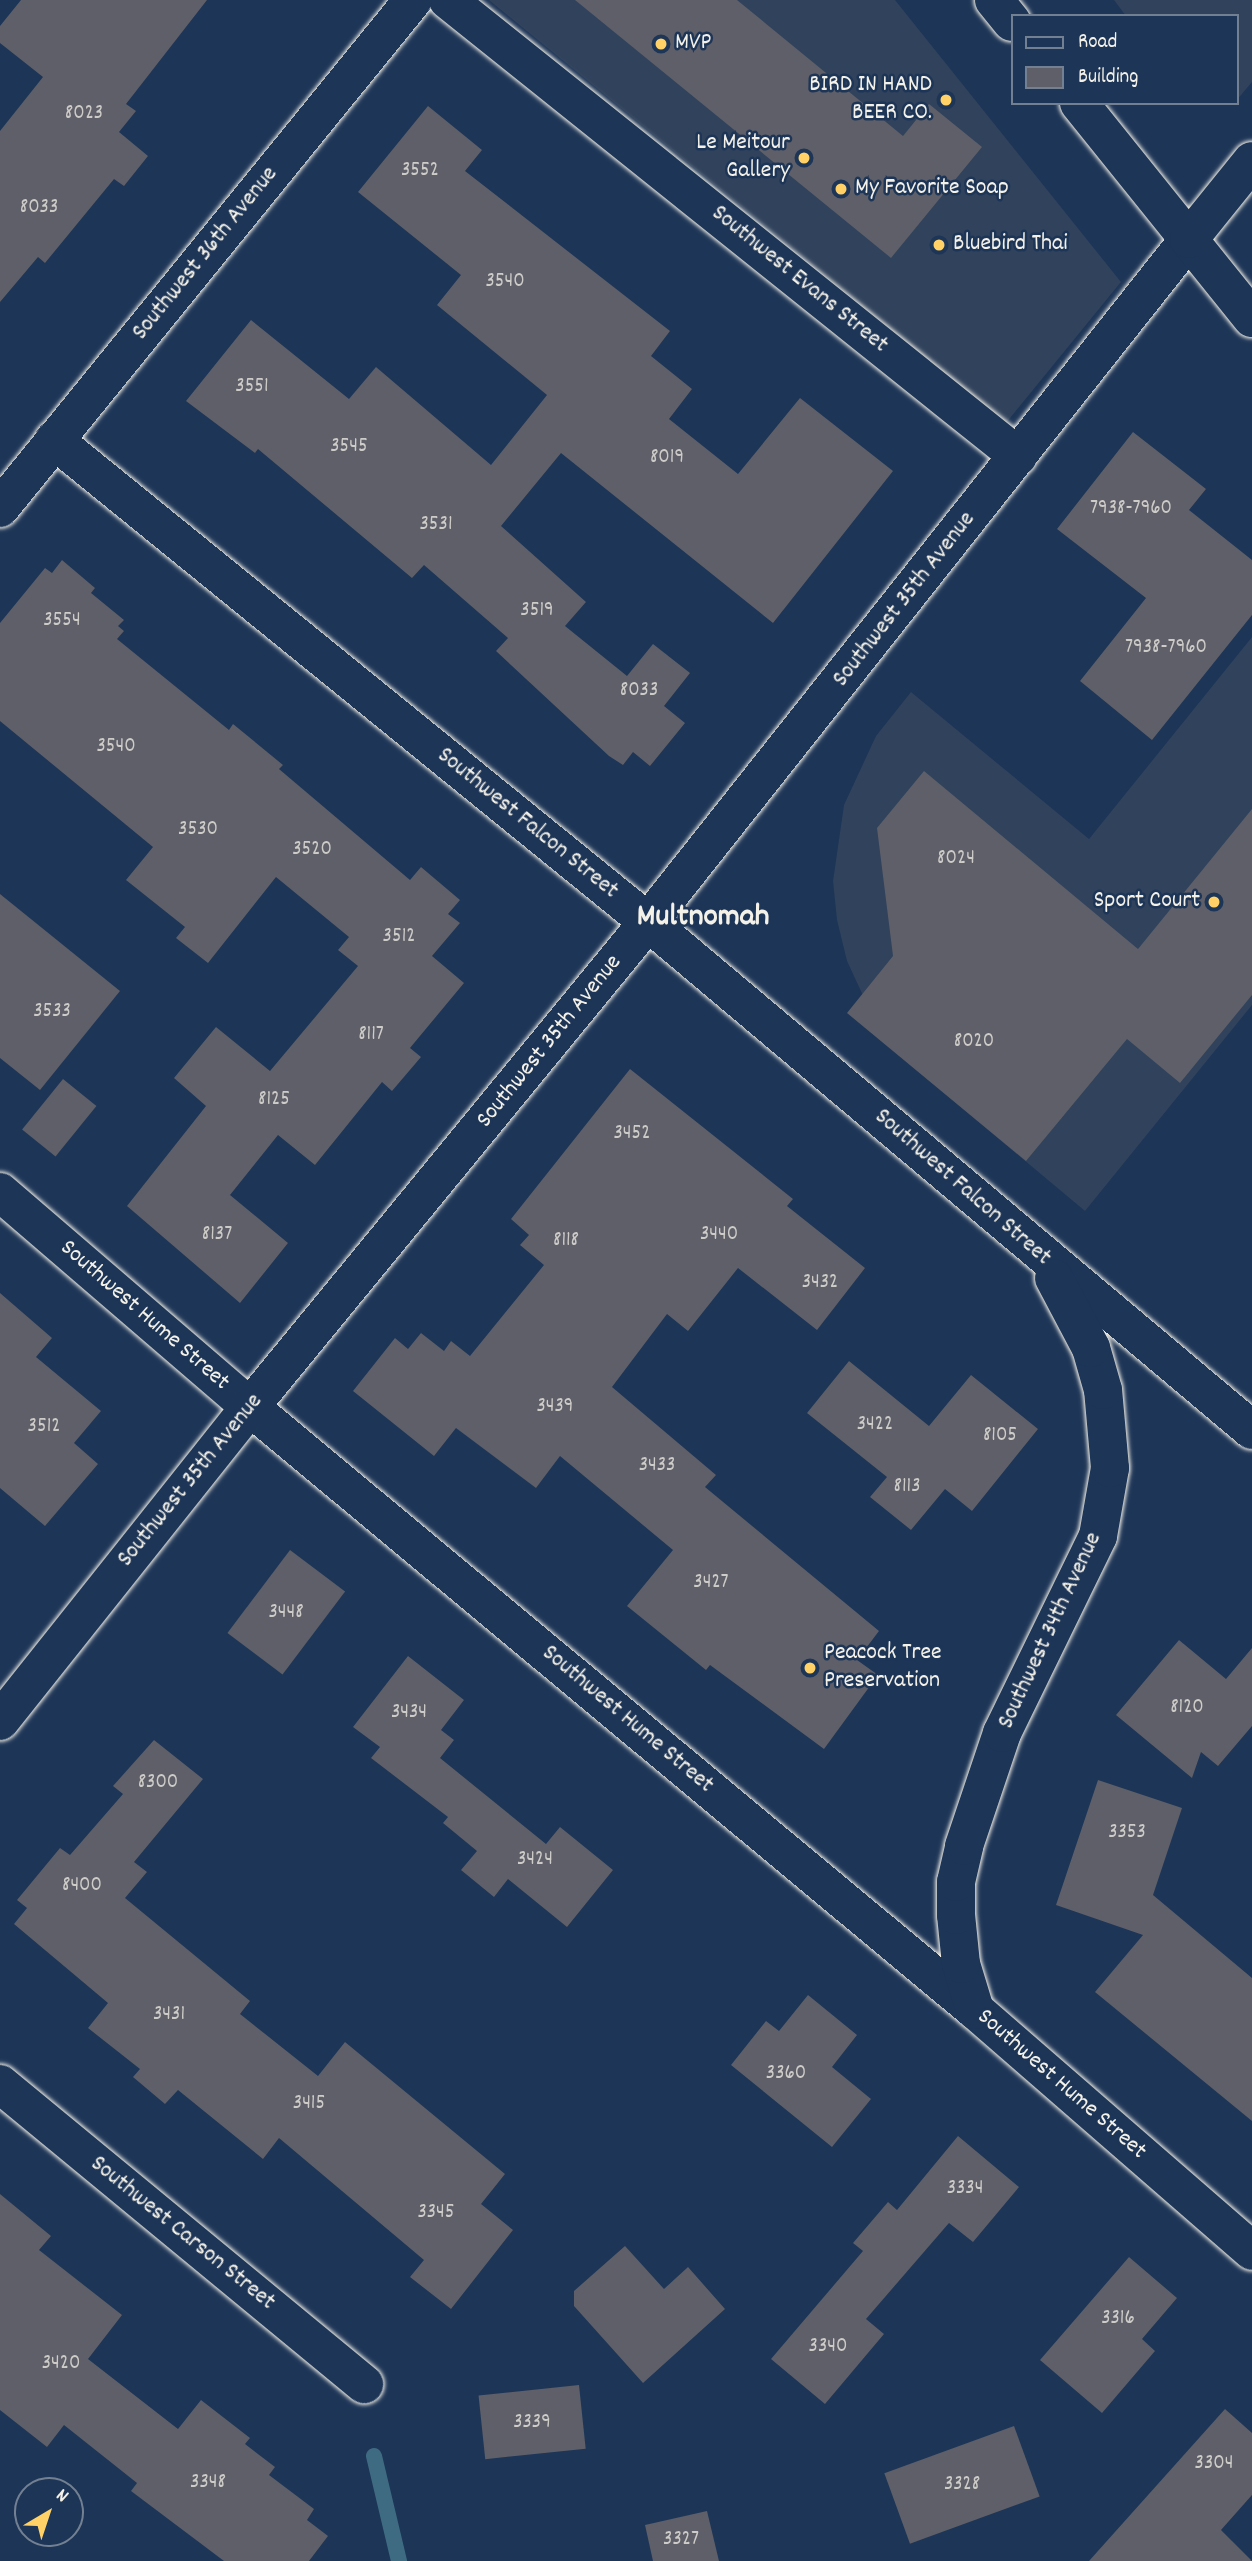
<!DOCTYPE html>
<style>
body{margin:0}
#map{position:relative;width:1252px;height:2561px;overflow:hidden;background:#1d3557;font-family:Dekko,sans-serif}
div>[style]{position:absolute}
.built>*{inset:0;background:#30425c}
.stream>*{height:16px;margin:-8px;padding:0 8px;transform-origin:8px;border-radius:8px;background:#3e6b82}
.building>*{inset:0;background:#5e5f68;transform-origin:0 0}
.roads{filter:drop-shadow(0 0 2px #f4f1e8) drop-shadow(0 0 2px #f4f1e8)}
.street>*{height:38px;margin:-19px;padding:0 19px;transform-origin:19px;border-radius:19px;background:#1d3557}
.secondary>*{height:38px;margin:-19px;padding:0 19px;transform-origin:19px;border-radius:19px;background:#1d3557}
.dots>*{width:19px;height:19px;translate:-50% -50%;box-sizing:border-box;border:4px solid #1d3557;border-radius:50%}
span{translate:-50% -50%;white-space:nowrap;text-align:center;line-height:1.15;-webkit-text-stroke:5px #1d3557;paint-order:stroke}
.number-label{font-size:21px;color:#ceccc8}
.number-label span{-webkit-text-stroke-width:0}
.poi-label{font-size:24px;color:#f4f1e8}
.left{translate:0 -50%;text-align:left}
.right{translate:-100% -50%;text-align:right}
.street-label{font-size:24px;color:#f4f1e8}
.district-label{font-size:32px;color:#f4f1e8;font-weight:700}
.legend{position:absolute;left:1011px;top:14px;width:228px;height:91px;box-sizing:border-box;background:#1d3557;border:2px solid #738091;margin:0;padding:9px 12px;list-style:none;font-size:21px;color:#f4f1e8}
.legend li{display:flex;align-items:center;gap:14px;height:35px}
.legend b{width:35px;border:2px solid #738091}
.north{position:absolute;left:14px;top:2477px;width:70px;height:70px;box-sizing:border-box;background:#1d3557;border:2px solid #738091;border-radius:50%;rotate:39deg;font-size:19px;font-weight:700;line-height:28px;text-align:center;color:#f4f1e8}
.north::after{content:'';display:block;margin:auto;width:24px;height:32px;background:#ffd166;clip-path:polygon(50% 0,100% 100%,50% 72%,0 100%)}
</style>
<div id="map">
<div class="built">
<i style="clip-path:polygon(489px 0,895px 0,1121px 282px,1006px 423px)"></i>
<i style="clip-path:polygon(1114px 0,1252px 0,1252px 82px,1236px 101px,1236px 16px,1126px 16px)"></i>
<i style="clip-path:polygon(1252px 637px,1252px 1005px,1085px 1211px,909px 1064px,873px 1017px,847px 961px,837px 920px,833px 881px,844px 805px,876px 736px,911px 692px,1089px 839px)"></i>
</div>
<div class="stream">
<i style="left:374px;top:2456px;width:108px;rotate:76.6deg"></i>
</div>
<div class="building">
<i style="clip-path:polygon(21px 0,207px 0,126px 104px,136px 111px,119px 132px,148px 156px,124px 186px,114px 179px,45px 263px,38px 257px,0 302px,0 131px,43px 77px,0 43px,0 26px)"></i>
<i style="clip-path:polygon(575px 0,737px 0,903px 136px,929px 104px,982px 147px,891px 258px)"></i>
<i style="clip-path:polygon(428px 106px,482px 150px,465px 171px,670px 331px,651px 356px,692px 389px,669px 419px,738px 474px,800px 398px,893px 471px,773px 623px,561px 453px,501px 526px,586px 602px,565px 626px,627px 676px,653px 644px,690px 673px,664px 706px,685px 723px,650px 766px,633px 752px,623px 765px,609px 756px,496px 651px,508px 638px,424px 565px,412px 578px,258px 449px,255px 453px,186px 401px,251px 320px,349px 399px,376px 367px,491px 465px,547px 395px,437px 305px,461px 275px,358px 192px)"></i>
<i style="clip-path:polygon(1133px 432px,1206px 489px,1189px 510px,1252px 560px,1252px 615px,1152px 740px,1080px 681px,1146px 598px,1057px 529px)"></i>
<i style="clip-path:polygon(62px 560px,95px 588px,91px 593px,124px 620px,118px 626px,124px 631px,117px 639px,229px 730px,233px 724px,283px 765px,279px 769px,410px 880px,421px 867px,460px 900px,448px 914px,460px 923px,432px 956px,464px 983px,410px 1048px,421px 1057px,392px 1091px,382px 1082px,315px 1165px,278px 1135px,230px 1195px,288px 1243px,240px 1303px,127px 1206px,206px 1106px,174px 1078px,216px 1027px,270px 1071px,358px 966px,338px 950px,349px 937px,276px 877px,208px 963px,176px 938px,185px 927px,126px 880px,153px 847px,0 721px,0 623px,45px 568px,52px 573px)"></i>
<i style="clip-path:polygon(924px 771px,1138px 949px,1252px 809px,1252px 995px,1180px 1083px,1127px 1039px,1026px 1161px,847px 1013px,893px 956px,877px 828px)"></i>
<i style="clip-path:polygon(0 894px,120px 991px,40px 1090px,0 1058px)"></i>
<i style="clip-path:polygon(630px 1069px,793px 1199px,787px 1206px,865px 1268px,817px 1330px,738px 1268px,688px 1331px,667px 1314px,612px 1387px,716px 1475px,705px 1487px,879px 1631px,857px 1660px,878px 1675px,824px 1749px,710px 1665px,706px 1670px,627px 1606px,673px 1550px,560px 1456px,536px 1488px,456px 1428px,434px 1456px,353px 1391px,395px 1338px,408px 1349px,421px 1333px,444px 1351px,451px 1341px,470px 1356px,544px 1265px,520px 1245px,529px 1235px,511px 1219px)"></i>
<i style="left:63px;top:1079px;width:43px;height:65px;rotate:39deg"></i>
<i style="clip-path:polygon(0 1293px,52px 1338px,36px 1357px,101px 1411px,74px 1443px,98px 1464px,45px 1526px,0 1488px)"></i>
<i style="clip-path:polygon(849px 1361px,929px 1426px,971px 1375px,1038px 1429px,972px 1511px,945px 1489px,911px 1530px,870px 1497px,887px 1477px,807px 1413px)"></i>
<i style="left:290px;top:1550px;width:69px;height:104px;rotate:37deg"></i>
<i style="clip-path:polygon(1179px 1640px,1226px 1679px,1252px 1648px,1252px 1726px,1218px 1766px,1201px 1752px,1192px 1778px,1116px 1715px)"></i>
<i style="clip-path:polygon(408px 1656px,464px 1700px,441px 1730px,454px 1740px,440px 1758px,546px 1844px,560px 1827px,613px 1870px,567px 1927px,508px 1879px,494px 1897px,461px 1870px,477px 1851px,443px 1823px,448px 1817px,371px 1758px,380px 1747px,353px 1727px)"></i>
<i style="clip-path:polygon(154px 1740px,203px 1779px,134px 1862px,147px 1872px,125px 1898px,250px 2001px,240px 2014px,318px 2076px,345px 2042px,505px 2174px,481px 2204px,513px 2230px,451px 2309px,410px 2277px,424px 2260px,279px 2138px,263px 2159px,178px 2090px,165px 2104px,133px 2077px,140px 2069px,88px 2028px,108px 2003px,14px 1924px,27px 1908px,17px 1900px,60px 1848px,70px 1855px,123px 1794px,113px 1786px)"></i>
<i style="clip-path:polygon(1098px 1780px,1182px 1808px,1153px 1895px,1252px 1978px,1252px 2121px,1095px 1992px,1143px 1935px,1056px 1905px)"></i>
<i style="clip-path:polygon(808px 1995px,857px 2035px,832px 2067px,871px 2099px,832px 2147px,731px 2065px,766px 2021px,779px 2031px)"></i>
<i style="clip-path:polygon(958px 2136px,1019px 2187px,973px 2242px,949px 2223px,866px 2319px,884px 2334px,825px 2404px,771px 2359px,863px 2251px,853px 2243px,888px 2202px,897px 2210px)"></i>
<i style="clip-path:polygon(0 2194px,51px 2236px,39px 2250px,122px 2315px,88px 2359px,178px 2429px,201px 2400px,250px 2438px,245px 2444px,275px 2467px,269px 2475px,314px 2509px,307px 2520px,328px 2536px,309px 2561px,224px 2561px,131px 2491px,137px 2483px,64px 2425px,47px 2447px,0 2410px)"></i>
<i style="clip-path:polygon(625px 2246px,664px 2289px,688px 2267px,725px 2309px,643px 2383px,574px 2306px,574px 2291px)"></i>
<i style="clip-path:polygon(1129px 2257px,1177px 2298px,1142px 2339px,1155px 2351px,1102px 2413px,1040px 2360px)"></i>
<i style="left:579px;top:2385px;width:64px;height:101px;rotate:84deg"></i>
<i style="clip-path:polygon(1225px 2409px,1252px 2433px,1252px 2495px,1221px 2530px,1252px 2561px,1089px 2561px)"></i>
<i style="left:1014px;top:2426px;width:75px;height:138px;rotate:70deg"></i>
<i style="clip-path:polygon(707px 2511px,719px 2561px,653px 2561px,645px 2525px)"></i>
</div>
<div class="roads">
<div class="street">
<i style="left:448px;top:0;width:730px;rotate:38.66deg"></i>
<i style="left:54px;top:440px;width:765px;rotate:39.06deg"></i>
<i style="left:648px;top:922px;width:789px;rotate:40.07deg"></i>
<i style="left:0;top:508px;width:655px;rotate:-50.89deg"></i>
<i style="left:0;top:1192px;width:330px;rotate:40.7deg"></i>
<i style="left:250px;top:1407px;width:943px;rotate:39.75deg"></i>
<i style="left:975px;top:2010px;width:367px;rotate:41deg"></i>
<i style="left:0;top:1721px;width:401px;rotate:-51.5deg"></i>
<i style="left:250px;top:1407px;width:627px;rotate:-50.63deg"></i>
<i style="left:648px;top:922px;width:871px;rotate:-51.62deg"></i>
<i style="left:975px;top:2010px;width:48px;rotate:-106.9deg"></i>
<i style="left:961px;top:1964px;width:49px;rotate:-95.8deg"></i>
<i style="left:956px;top:1915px;width:33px;rotate:-90deg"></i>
<i style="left:956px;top:1882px;width:37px;rotate:-77deg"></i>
<i style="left:964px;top:1846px;width:119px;rotate:-71.4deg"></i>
<i style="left:1002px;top:1733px;width:219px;rotate:-64deg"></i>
<i style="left:1098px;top:1536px;width:69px;rotate:-80deg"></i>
<i style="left:1110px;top:1468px;width:78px;rotate:-95.1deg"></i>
<i style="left:1103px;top:1390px;width:44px;rotate:-105.9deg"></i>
<i style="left:1091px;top:1348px;width:79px;rotate:-117.9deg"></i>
<i style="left:0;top:2084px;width:472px;rotate:39.5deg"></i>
</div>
<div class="secondary">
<i style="left:994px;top:0;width:28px;rotate:51deg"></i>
<i style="left:1079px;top:103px;width:276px;rotate:51.2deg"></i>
<i style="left:1189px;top:239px;width:100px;rotate:-51.1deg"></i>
</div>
</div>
<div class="dots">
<i style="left:661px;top:44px;background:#ffd166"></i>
<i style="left:946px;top:100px;background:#ffd166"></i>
<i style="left:804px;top:158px;background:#ffd166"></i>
<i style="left:841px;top:189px;background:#ffd166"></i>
<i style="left:939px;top:245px;background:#ffd166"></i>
<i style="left:1214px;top:902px;background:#ffd166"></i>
<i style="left:810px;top:1668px;background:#ffd166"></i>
</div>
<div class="number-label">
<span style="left:84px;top:114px">8023</span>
<span style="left:420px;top:171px">3552</span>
<span style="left:39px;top:208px">8033</span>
<span style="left:505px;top:282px">3540</span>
<span style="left:252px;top:387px">3551</span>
<span style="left:349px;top:447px">3545</span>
<span style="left:667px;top:458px">8019</span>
<span style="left:1131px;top:509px">7938-7960</span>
<span style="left:436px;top:525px">3531</span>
<span style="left:537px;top:611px">3519</span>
<span style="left:62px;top:621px">3554</span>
<span style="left:1166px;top:648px">7938-7960</span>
<span style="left:639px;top:691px">8033</span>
<span style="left:116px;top:747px">3540</span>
<span style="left:198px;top:830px">3530</span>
<span style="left:312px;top:850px">3520</span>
<span style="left:956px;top:859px">8024</span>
<span style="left:399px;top:937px">3512</span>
<span style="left:52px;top:1012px">3533</span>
<span style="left:371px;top:1035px">8117</span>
<span style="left:974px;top:1042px">8020</span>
<span style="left:274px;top:1100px">8125</span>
<span style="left:632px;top:1134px">3452</span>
<span style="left:217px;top:1235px">8137</span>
<span style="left:719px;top:1235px">3440</span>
<span style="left:566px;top:1241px">8118</span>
<span style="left:820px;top:1283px">3432</span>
<span style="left:555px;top:1407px">3439</span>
<span style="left:875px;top:1425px">3422</span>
<span style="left:44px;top:1427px">3512</span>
<span style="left:1000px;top:1436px">8105</span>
<span style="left:657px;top:1466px">3433</span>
<span style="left:907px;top:1487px">8113</span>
<span style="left:711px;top:1583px">3427</span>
<span style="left:286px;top:1613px">3448</span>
<span style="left:1187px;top:1708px">8120</span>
<span style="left:409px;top:1713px">3434</span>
<span style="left:158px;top:1783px">8300</span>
<span style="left:1127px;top:1833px">3353</span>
<span style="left:535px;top:1860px">3424</span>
<span style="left:82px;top:1886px">8400</span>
<span style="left:169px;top:2015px">3431</span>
<span style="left:786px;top:2074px">3360</span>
<span style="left:309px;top:2104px">3415</span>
<span style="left:965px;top:2189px">3334</span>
<span style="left:436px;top:2213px">3345</span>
<span style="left:1118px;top:2319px">3316</span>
<span style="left:828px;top:2347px">3340</span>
<span style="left:61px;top:2364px">3420</span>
<span style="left:532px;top:2423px">3339</span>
<span style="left:1214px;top:2464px">3304</span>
<span style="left:208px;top:2483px">3348</span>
<span style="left:962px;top:2485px">3328</span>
<span style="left:681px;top:2540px">3327</span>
</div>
<div class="poi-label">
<span class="left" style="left:675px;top:44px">MVP</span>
<span class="right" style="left:932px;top:100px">BIRD IN HAND<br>BEER CO.</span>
<span class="right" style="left:790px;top:158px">Le Meitour<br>Gallery</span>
<span class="left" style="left:855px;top:189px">My Favorite Soap</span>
<span class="left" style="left:953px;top:245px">Bluebird Thai</span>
<span class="right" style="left:1200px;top:902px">Sport Court</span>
<span class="left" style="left:824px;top:1668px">Peacock Tree<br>Preservation</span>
</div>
<div class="street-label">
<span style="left:206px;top:254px;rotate:-51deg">Southwest 36th Avenue</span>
<span style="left:799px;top:280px;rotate:39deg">Southwest Evans Street</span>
<span style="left:905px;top:600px;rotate:-52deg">Southwest 35th Avenue</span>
<span style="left:527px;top:824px;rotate:39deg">Southwest Falcon Street</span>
<span style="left:550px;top:1042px;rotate:-51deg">Southwest 35th Avenue</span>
<span style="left:962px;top:1188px;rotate:41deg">Southwest Falcon Street</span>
<span style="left:144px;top:1316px;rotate:41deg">Southwest Hume Street</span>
<span style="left:191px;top:1481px;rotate:-51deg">Southwest 35th Avenue</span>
<span style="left:1051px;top:1631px;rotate:-65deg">Southwest 34th Avenue</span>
<span style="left:627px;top:1720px;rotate:40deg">Southwest Hume Street</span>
<span style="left:1061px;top:2085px;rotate:41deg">Southwest Hume Street</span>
<span style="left:182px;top:2234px;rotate:39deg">Southwest Carson Street</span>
</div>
<div class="district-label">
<span style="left:703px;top:918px">Multnomah</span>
</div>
<ul class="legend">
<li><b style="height:9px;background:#1d3557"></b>Road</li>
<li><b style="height:19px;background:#5e5f68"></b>Building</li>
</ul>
<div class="north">N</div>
</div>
